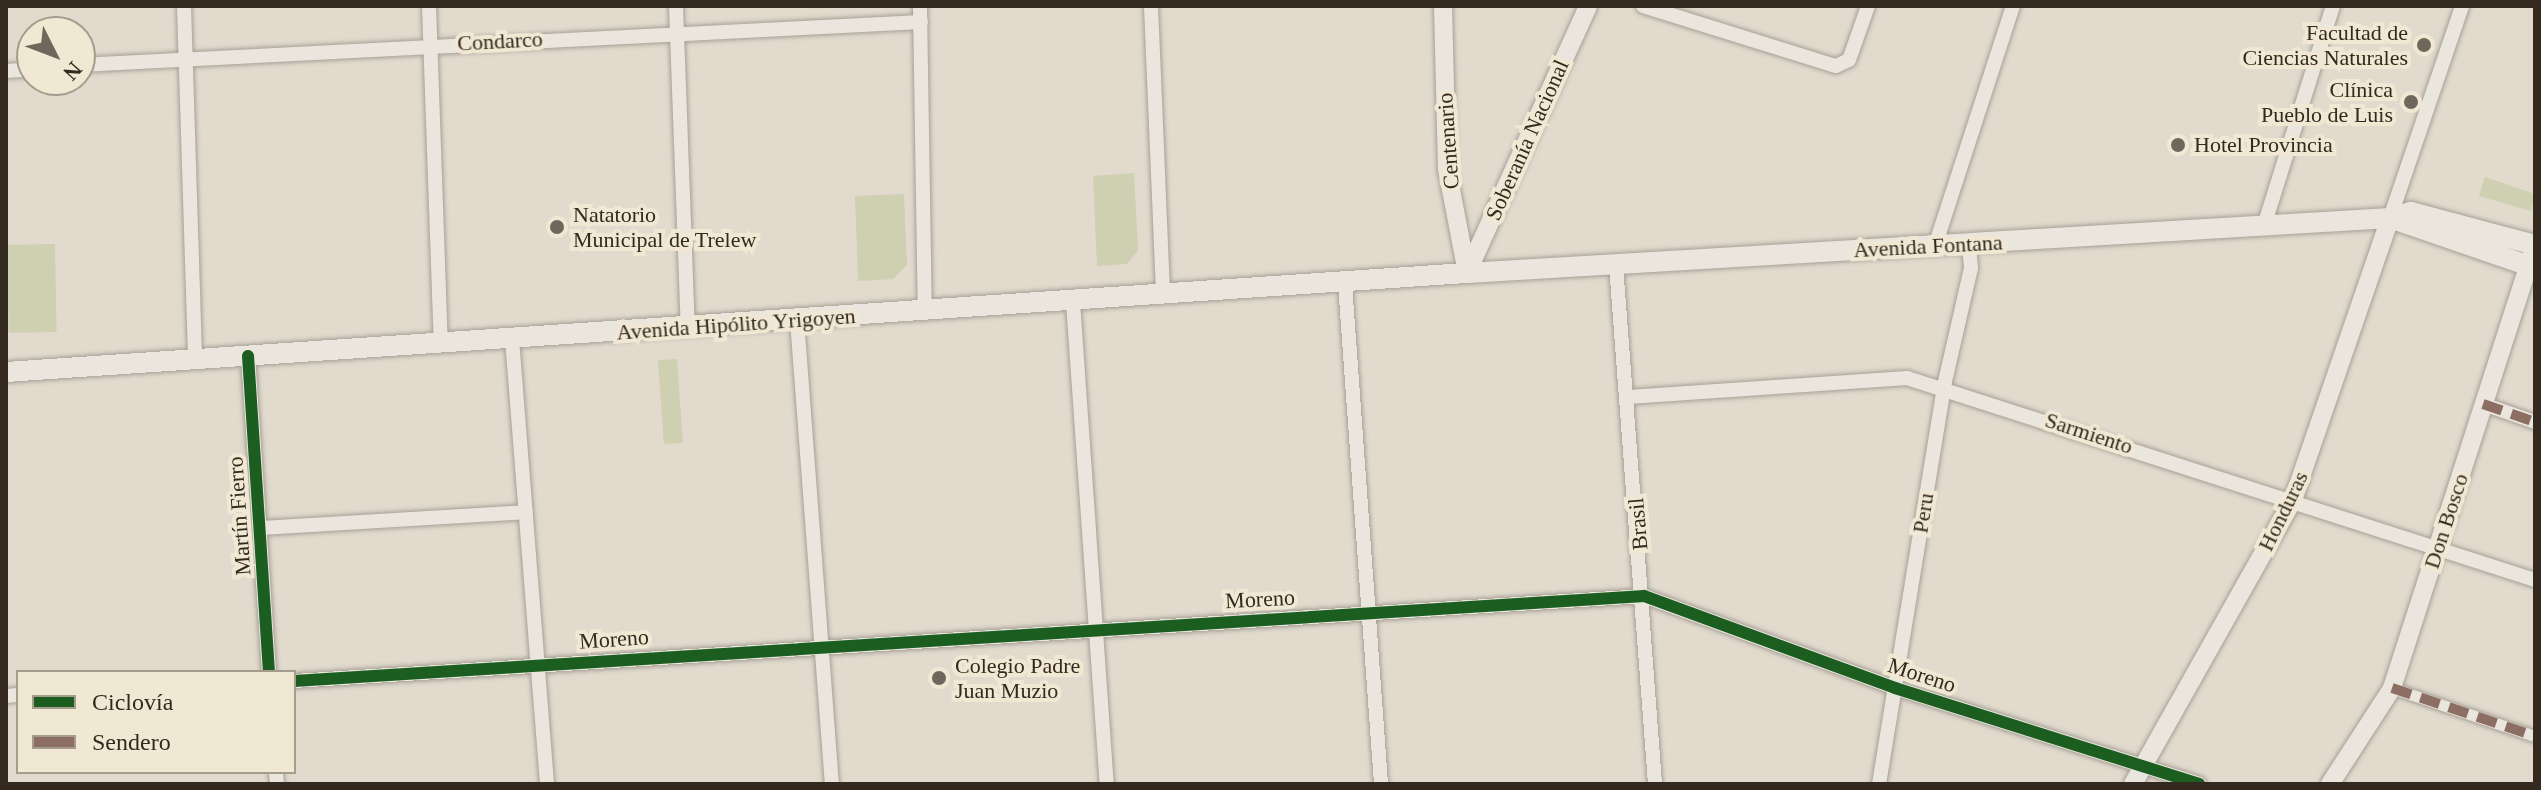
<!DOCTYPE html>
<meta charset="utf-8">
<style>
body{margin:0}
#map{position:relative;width:2541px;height:790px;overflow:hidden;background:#e1dacd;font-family:Georgia,serif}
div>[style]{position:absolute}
.green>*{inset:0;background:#cfcfb1;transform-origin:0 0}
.roads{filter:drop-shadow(0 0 2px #a6a096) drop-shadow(0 0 2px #a6a096)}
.pedestrian>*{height:11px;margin:-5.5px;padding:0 5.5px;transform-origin:5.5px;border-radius:5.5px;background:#eae6de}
.minor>*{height:14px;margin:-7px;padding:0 7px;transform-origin:7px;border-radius:7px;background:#eae6de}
.tertiary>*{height:18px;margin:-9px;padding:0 9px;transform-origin:9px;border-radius:9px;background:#eae6de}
.secondary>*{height:20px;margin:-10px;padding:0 10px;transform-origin:10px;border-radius:10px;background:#eae6de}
.quiet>*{height:10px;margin-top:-5px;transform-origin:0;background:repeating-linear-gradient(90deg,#8d6e63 0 20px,transparent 0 30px)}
.cycleway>*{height:12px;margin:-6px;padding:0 6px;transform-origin:6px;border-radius:6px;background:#1b5e20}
.dots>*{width:22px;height:22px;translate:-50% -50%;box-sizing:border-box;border:4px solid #f1e8d4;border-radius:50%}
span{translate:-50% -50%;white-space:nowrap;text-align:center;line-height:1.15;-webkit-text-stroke:8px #f1e8d4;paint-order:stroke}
.poi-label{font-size:22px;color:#33291f}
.right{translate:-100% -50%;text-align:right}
.left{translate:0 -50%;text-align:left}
.street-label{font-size:22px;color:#33291f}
.frame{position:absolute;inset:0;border:8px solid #33291f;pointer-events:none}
.legend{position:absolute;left:16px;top:670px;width:280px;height:104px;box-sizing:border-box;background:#f1e8d4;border:2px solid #a59c8c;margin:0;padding:10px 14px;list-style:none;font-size:24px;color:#33291f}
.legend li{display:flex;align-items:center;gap:16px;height:40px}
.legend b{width:40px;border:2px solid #a59c8c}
.north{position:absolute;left:16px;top:16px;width:80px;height:80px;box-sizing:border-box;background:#f1e8d4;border:2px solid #a59c8c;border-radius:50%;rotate:132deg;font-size:22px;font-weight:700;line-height:32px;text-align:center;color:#33291f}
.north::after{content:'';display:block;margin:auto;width:28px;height:36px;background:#70675c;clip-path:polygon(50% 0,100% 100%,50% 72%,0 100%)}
</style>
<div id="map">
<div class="green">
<i style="clip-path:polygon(1134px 173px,1138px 250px,1127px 264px,1097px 266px,1093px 176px)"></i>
<i style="clip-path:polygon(2485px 177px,2535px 194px,2531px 211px,2479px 196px)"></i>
<i style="clip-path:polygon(904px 194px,907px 265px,893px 279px,858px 281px,855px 196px)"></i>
<i style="left:55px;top:244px;width:88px;height:48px;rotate:89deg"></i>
<i style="left:677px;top:359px;width:84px;height:19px;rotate:86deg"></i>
</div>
<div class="roads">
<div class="pedestrian">
<i style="left:2392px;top:688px;width:151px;rotate:18.6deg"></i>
</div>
<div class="minor">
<i style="left:184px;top:6px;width:354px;rotate:88.2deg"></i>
<i style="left:429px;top:6px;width:338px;rotate:88deg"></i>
<i style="left:676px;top:6px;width:321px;rotate:87.9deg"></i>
<i style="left:920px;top:6px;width:306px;rotate:89.1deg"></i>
<i style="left:1151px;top:6px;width:290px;rotate:87.6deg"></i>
<i style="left:1643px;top:6px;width:202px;rotate:17.3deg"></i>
<i style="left:1836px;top:66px;width:14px;rotate:-25deg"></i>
<i style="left:1849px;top:60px;width:57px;rotate:-70.6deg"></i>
<i style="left:80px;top:65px;width:842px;rotate:-2.93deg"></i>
<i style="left:6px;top:71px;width:26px;rotate:-4deg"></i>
<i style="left:2390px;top:218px;width:224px;rotate:-71.2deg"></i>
<i style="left:2264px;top:226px;width:231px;rotate:-72.6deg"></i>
<i style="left:1935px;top:246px;width:252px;rotate:-72deg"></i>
<i style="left:1616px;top:265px;width:520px;rotate:85.7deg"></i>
<i style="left:1345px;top:284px;width:501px;rotate:85.88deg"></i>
<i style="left:1073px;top:302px;width:483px;rotate:86deg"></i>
<i style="left:797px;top:320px;width:465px;rotate:85.7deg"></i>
<i style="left:512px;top:339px;width:446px;rotate:85.5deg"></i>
<i style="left:248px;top:356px;width:317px;rotate:86.2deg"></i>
<i style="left:1628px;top:397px;width:280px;rotate:-3.9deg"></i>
<i style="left:1907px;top:378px;width:660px;rotate:17.83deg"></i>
<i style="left:2483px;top:404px;width:55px;rotate:19.1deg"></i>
<i style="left:260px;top:528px;width:266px;rotate:-3.4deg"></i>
<i style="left:294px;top:681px;width:1353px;rotate:-3.6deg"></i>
<i style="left:1644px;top:596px;width:267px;rotate:20.1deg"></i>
<i style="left:1895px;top:688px;width:319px;rotate:17.5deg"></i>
<i style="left:6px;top:696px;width:12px;rotate:-5deg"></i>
<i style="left:276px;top:772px;width:12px;rotate:85deg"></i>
<i style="left:1879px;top:784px;width:403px;rotate:-80.7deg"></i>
<i style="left:1944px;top:386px;width:121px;rotate:-77.1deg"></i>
<i style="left:1971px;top:268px;width:24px;rotate:-95deg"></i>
</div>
<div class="tertiary">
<i style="left:1443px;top:6px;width:163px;rotate:88.6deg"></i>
<i style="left:1447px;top:169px;width:106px;rotate:79.1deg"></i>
<i style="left:1467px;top:273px;width:293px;rotate:-65.6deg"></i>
<i style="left:2133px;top:784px;width:326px;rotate:-60.6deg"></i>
<i style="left:2293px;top:500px;width:298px;rotate:-71deg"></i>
<i style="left:2330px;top:784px;width:114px;rotate:-57.1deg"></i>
<i style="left:2392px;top:688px;width:459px;rotate:-72.1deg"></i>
</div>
<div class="secondary">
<i style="left:2390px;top:218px;width:153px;rotate:19deg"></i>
<i style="left:6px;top:372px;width:1464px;rotate:-3.88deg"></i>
<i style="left:1467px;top:273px;width:925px;rotate:-3.41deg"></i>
<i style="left:2390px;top:218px;width:22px;rotate:-16deg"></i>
<i style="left:2411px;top:212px;width:128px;rotate:14.9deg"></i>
</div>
</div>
<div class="quiet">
<i style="left:2483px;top:404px;width:55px;rotate:19.1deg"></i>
<i style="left:2392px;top:688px;width:151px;rotate:18.6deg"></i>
</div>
<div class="cycleway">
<i style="left:248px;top:356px;width:317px;rotate:86.2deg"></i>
<i style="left:294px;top:681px;width:1353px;rotate:-3.6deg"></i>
<i style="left:1644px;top:596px;width:267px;rotate:20.1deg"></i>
<i style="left:1895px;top:688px;width:319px;rotate:17.5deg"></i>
</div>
<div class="dots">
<i style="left:2424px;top:45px;background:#70675c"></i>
<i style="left:2411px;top:102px;background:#70675c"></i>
<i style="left:2178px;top:145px;background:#70675c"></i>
<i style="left:557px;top:227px;background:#70675c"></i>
<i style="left:939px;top:678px;background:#70675c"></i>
</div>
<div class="poi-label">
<span class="right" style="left:2408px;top:45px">Facultad de<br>Ciencias Naturales</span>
<span class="right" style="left:2393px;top:102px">Clínica<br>Pueblo de Luis</span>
<span class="left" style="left:2194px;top:145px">Hotel Provincia</span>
<span class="left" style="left:573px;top:227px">Natatorio<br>Municipal de Trelew</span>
<span class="left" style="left:955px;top:678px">Colegio Padre<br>Juan Muzio</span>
</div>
<div class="street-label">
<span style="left:500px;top:41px;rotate:-3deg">Condarco</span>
<span style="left:1527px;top:140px;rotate:-66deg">Soberanía Nacional</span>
<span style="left:1448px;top:141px;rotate:-94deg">Centenario</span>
<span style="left:1928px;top:246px;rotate:-3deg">Avenida Fontana</span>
<span style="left:736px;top:324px;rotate:-4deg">Avenida Hipólito Yrigoyen</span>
<span style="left:2089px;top:433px;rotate:18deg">Sarmiento</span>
<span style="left:2283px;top:511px;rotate:-64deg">Honduras</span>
<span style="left:1923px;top:513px;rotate:-81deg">Peru</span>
<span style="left:239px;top:516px;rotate:-94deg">Martín Fierro</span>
<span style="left:2446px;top:521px;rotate:-72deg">Don Bosco</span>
<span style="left:1638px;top:524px;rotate:-95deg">Brasil</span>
<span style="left:1260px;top:599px;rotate:-3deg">Moreno</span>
<span style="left:614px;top:639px;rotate:-4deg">Moreno</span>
<span style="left:1922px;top:675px;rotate:18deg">Moreno</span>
</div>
<div class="frame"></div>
<ul class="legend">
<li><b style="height:10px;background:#1b5e20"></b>Ciclovía</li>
<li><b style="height:10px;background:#8d6e63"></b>Sendero</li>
</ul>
<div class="north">N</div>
</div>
